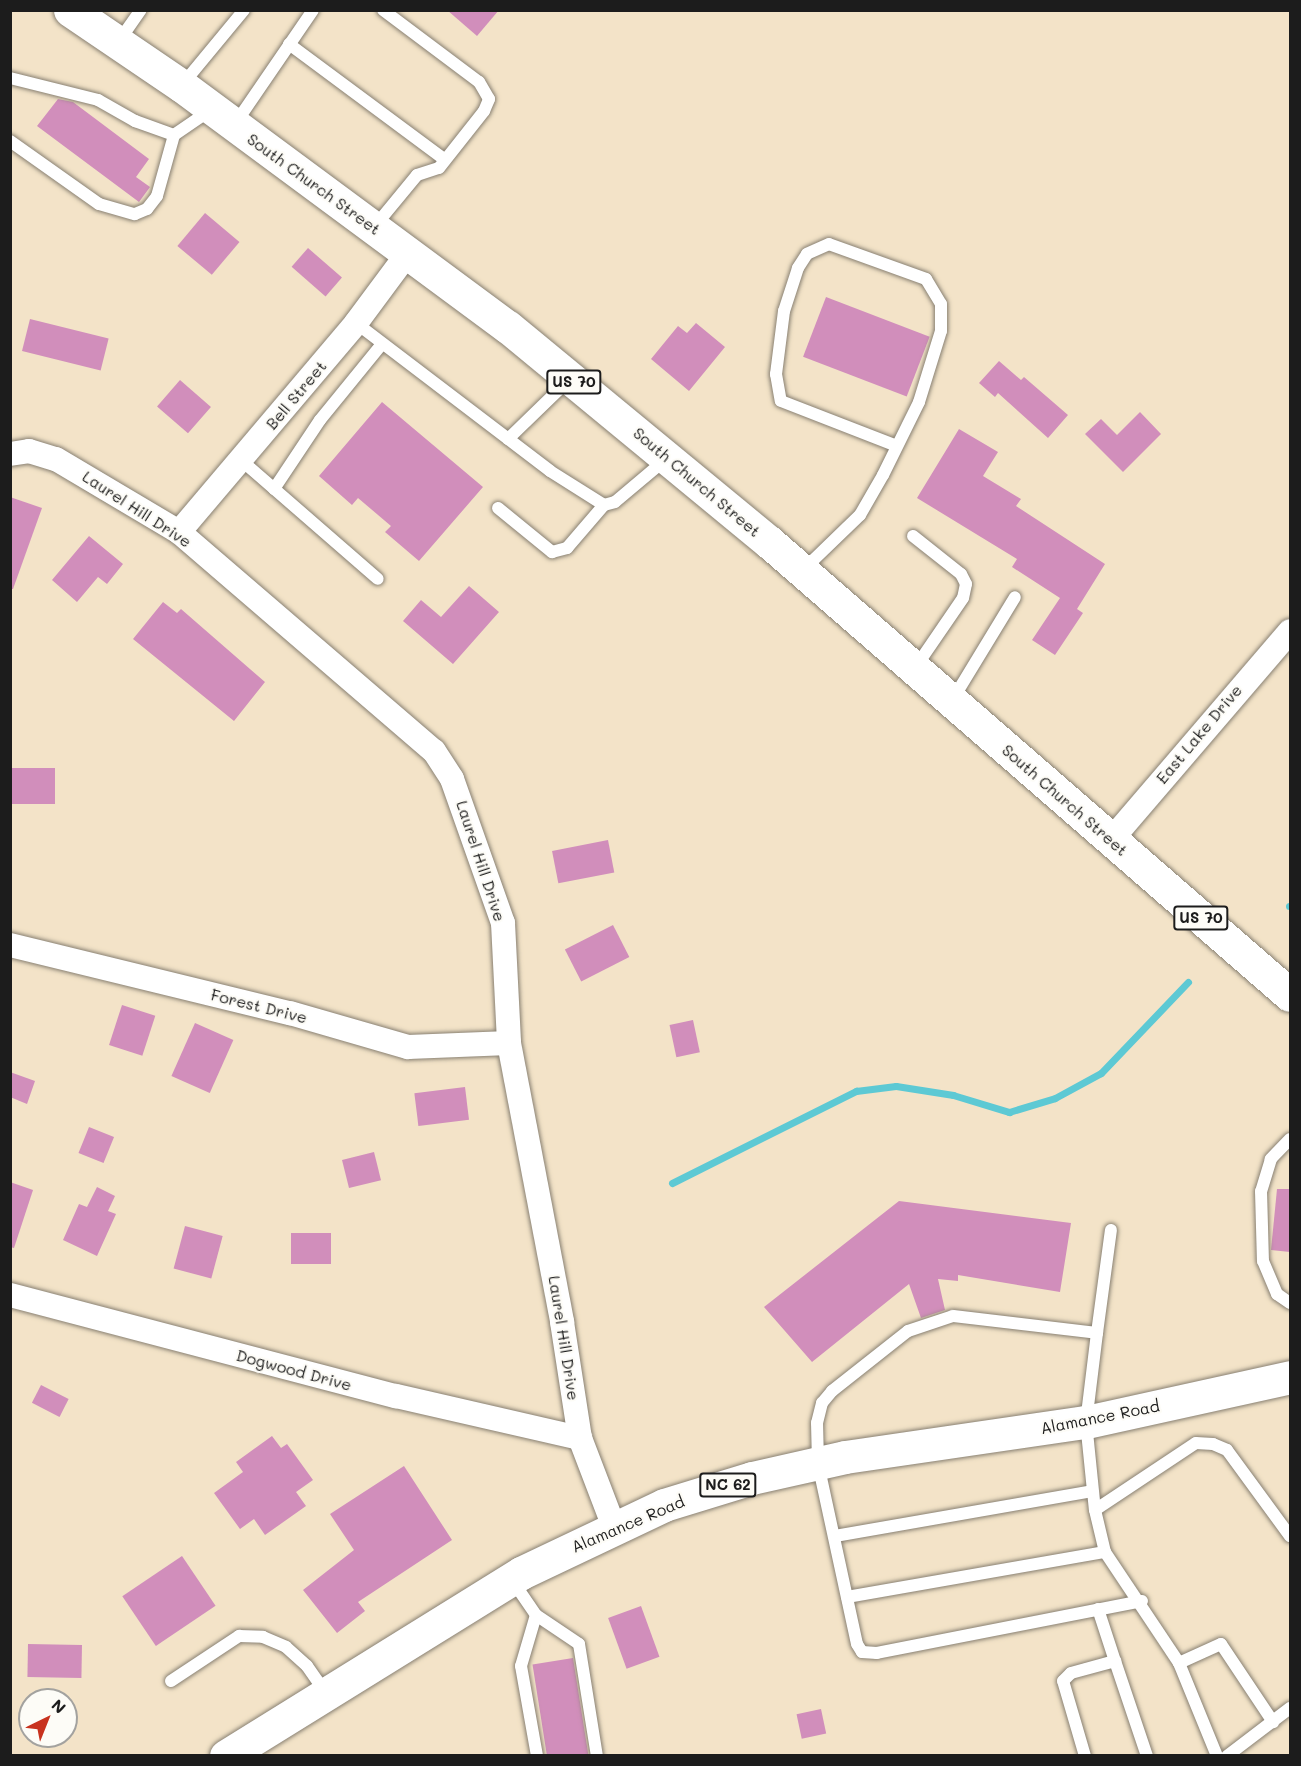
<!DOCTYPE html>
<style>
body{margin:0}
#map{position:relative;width:1301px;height:1766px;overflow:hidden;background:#f3e3c8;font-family:Mali,sans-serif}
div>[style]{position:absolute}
.stream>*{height:7px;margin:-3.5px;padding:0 3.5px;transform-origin:3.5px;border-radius:3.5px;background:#5dc9d4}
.building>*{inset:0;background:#d18ebb;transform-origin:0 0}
.roads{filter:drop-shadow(0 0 2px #888072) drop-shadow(0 0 2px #888072)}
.service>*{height:12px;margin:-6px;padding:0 6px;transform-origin:6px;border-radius:6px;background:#fff}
.minor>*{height:24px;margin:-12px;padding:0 12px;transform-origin:12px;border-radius:12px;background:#fff}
.primary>*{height:33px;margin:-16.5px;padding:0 16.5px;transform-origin:16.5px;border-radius:16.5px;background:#fff}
span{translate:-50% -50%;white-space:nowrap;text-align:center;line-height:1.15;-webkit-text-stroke:4.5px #fdfcf7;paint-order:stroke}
.shield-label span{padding:2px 4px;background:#fdfcf7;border:2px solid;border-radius:4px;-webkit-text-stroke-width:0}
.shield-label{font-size:15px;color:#1c1c1c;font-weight:700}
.street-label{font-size:16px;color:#1c1c1c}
.frame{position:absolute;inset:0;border:12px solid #1c1c1c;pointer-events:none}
.north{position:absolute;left:18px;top:1688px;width:60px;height:60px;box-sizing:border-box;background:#fdfcf7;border:2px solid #a3a29f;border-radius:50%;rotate:43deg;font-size:16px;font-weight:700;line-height:24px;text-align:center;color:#1c1c1c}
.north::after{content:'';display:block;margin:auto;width:21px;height:27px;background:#c8321e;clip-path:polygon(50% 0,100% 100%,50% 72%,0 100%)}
</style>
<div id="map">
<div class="stream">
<i style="left:1289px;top:906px;width:1px"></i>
<i style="left:672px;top:1183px;width:206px;rotate:-26.6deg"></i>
<i style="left:856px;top:1091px;width:40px;rotate:-7.1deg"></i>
<i style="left:896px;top:1086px;width:58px;rotate:9deg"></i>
<i style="left:953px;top:1095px;width:59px;rotate:16.9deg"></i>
<i style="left:1009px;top:1112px;width:48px;rotate:-16.9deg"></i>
<i style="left:1055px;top:1098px;width:52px;rotate:-28.5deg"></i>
<i style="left:1101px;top:1073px;width:126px;rotate:-46.3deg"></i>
</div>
<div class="building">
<i style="clip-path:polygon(447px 10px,499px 10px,477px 36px)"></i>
<i style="clip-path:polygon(58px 99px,73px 102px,149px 159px,136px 177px,150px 187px,139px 202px,37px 126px)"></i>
<i style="left:205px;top:213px;width:45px;height:43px;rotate:40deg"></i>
<i style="left:308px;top:248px;width:45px;height:25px;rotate:41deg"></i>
<i style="left:826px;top:297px;width:111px;height:64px;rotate:21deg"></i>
<i style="left:30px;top:319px;width:81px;height:33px;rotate:14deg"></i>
<i style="clip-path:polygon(696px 323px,725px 347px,689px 391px,651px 359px,678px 326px,687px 333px)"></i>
<i style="clip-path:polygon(999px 361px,1021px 380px,1024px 377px,1068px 415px,1048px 438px,998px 393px,995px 397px,979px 383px)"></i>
<i style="left:180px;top:380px;width:41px;height:35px;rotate:41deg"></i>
<i style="clip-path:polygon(382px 402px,483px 487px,419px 561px,385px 532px,391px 526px,358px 498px,352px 505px,319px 476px)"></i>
<i style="clip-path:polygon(1140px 412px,1161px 434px,1123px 472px,1085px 434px,1101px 419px,1117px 435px)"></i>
<i style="clip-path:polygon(959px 429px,998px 452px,983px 476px,1021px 499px,1016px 506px,1105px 564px,1077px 609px,1083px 613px,1055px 655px,1032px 640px,1060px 598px,1012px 567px,1017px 559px,917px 498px)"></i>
<i style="clip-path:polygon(10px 497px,42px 508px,13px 589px,10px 589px)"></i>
<i style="clip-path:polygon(89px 536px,123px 564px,107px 584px,98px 577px,77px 602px,52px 580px)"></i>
<i style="clip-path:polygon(469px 586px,499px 612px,453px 664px,403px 621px,421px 600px,441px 617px)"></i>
<i style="clip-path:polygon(163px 602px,177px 613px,181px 609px,265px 682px,234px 721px,133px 639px)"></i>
<i style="left:10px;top:768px;width:45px;height:36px"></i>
<i style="left:608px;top:840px;width:33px;height:57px;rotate:79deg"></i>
<i style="left:613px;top:925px;width:36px;height:54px;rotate:63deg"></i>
<i style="left:122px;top:1005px;width:35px;height:42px;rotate:18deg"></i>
<i style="left:693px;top:1020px;width:33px;height:24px;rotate:78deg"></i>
<i style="left:195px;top:1023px;width:42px;height:58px;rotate:24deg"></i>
<i style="clip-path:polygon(10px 1072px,35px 1081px,27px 1104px,10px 1097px)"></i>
<i style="left:465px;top:1087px;width:33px;height:51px;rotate:83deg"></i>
<i style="left:89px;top:1127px;width:27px;height:28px;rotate:22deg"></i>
<i style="left:374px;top:1152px;width:29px;height:33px;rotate:76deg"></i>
<i style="clip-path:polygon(10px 1182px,33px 1190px,14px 1248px,10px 1247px)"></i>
<i style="clip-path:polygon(97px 1187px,115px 1196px,108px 1211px,116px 1214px,97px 1256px,63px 1240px,79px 1204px,87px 1207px)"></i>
<i style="clip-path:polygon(1277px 1189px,1290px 1189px,1290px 1252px,1271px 1250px)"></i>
<i style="clip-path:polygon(899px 1201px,1071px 1223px,1060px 1292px,958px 1275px,958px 1281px,938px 1279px,945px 1310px,921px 1318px,909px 1284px,812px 1362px,764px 1307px)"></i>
<i style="left:185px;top:1226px;width:39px;height:44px;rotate:15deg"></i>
<i style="left:331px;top:1233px;width:31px;height:40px;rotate:90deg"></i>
<i style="left:41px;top:1385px;width:31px;height:20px;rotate:27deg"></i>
<i style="clip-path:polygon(272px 1436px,281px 1448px,287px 1444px,313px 1480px,296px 1492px,306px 1506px,265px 1535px,254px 1519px,240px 1529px,214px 1493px,243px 1472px,236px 1462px)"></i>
<i style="clip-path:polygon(404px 1466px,452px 1540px,358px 1602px,365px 1611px,337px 1633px,303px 1590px,354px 1550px,330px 1514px)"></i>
<i style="left:182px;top:1556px;width:60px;height:72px;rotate:56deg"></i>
<i style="left:641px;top:1606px;width:54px;height:35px;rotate:70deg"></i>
<i style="left:28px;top:1644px;width:54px;height:33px;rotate:1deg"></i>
<i style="left:573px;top:1658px;width:98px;height:41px;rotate:81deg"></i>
<i style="left:821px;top:1709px;width:25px;height:25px;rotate:78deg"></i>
</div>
<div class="roads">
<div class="service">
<i style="left:119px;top:41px;width:38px;rotate:-55deg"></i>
<i style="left:289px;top:44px;width:194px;rotate:36.6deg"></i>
<i style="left:10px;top:78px;width:91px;rotate:14deg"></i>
<i style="left:98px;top:100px;width:43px;rotate:29.6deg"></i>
<i style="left:135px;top:121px;width:41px;rotate:19.7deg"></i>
<i style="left:174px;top:135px;width:46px;rotate:-34.4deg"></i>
<i style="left:182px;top:85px;width:97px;rotate:-50.4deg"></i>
<i style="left:235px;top:124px;width:138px;rotate:-55.6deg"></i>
<i style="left:10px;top:141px;width:109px;rotate:35.3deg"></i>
<i style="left:99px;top:204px;width:37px;rotate:16deg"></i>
<i style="left:135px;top:214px;width:13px;rotate:-23deg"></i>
<i style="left:147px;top:209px;width:16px;rotate:-52deg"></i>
<i style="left:157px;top:196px;width:63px;rotate:-74.4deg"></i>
<i style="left:375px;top:226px;width:66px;rotate:-50.5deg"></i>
<i style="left:417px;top:175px;width:23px;rotate:-18deg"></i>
<i style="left:439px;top:168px;width:73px;rotate:-51.7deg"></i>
<i style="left:484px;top:111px;width:13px;rotate:-67deg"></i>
<i style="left:489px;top:99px;width:20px;rotate:-120deg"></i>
<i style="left:479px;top:82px;width:120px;rotate:-143.1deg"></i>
<i style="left:356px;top:323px;width:244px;rotate:37.3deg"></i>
<i style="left:550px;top:471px;width:64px;rotate:32.2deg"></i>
<i style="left:604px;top:505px;width:11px;rotate:-15deg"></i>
<i style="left:615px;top:502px;width:67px;rotate:-40.1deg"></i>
<i style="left:508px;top:439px;width:86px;rotate:-44.1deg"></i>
<i style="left:241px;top:460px;width:181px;rotate:41deg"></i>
<i style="left:274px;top:489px;width:83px;rotate:-56.3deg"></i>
<i style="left:320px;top:420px;width:98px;rotate:-50.8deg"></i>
<i style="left:498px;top:508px;width:70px;rotate:39.2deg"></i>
<i style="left:552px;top:552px;width:16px;rotate:-15deg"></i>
<i style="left:567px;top:548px;width:57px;rotate:-49.3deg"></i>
<i style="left:913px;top:536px;width:61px;rotate:38.4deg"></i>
<i style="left:961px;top:574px;width:11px;rotate:63deg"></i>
<i style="left:966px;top:584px;width:14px;rotate:102deg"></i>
<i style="left:963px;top:598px;width:85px;rotate:124.4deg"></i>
<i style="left:803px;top:570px;width:79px;rotate:-44deg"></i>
<i style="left:860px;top:515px;width:46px;rotate:-60.1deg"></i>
<i style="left:883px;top:475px;width:81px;rotate:-63.7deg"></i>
<i style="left:919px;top:402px;width:74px;rotate:-72.8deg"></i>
<i style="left:941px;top:331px;width:27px;rotate:-90deg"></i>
<i style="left:941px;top:304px;width:29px;rotate:-121deg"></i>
<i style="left:926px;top:279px;width:103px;rotate:-160.2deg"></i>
<i style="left:829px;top:244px;width:24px;rotate:156deg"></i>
<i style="left:807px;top:254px;width:17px;rotate:123deg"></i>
<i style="left:798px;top:268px;width:45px;rotate:108deg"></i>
<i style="left:784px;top:311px;width:64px;rotate:97.2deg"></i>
<i style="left:776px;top:374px;width:27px;rotate:80deg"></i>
<i style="left:781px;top:401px;width:124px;rotate:21.2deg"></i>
<i style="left:953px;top:699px;width:119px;rotate:-58.7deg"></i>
<i style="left:1290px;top:1139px;width:28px;rotate:134deg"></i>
<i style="left:1271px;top:1159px;width:34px;rotate:107deg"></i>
<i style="left:1261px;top:1191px;width:70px;rotate:88.4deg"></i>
<i style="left:1263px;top:1261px;width:36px;rotate:67deg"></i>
<i style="left:1277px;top:1294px;width:16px;rotate:35deg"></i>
<i style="left:1097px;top:1333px;width:104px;rotate:-82.3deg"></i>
<i style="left:1095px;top:1510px;width:43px;rotate:76.6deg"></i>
<i style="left:1105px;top:1552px;width:133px;rotate:56.3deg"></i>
<i style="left:1179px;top:1663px;width:100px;rotate:67.8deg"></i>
<i style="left:835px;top:1536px;width:261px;rotate:-9.9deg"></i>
<i style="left:512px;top:1580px;width:42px;rotate:55.6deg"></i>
<i style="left:536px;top:1615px;width:52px;rotate:34deg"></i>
<i style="left:579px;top:1644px;width:113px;rotate:80.9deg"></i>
<i style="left:847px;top:1597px;width:262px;rotate:-9.9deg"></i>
<i style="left:1142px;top:1601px;width:270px;rotate:168.9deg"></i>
<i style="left:877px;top:1653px;width:15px;rotate:-176deg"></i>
<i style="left:862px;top:1652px;width:9px;rotate:-122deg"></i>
<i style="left:857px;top:1644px;width:185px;rotate:-102.2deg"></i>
<i style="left:818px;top:1463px;width:40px;rotate:-91.4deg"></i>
<i style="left:817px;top:1423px;width:21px;rotate:-76deg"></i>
<i style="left:822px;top:1403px;width:16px;rotate:-50deg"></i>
<i style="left:832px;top:1391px;width:97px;rotate:-38.3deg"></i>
<i style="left:908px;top:1331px;width:47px;rotate:-18.4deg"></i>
<i style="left:953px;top:1316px;width:145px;rotate:6.7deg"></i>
<i style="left:1097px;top:1333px;width:90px;rotate:97deg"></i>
<i style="left:1086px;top:1422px;width:88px;rotate:84.2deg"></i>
<i style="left:1095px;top:1510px;width:121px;rotate:-33.6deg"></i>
<i style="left:1196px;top:1443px;width:17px;rotate:3deg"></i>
<i style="left:1213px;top:1444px;width:15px;rotate:23deg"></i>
<i style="left:1227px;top:1450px;width:107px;rotate:53.8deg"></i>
<i style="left:1098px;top:1609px;width:55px;rotate:71.9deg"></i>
<i style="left:536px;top:1615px;width:53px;rotate:106.4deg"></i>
<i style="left:521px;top:1666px;width:91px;rotate:79.9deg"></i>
<i style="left:1179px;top:1663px;width:46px;rotate:-24.3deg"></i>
<i style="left:1221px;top:1644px;width:94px;rotate:56.3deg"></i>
<i style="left:171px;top:1681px;width:82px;rotate:-33.5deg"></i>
<i style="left:239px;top:1636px;width:24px;rotate:2deg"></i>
<i style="left:263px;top:1637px;width:25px;rotate:23deg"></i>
<i style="left:286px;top:1647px;width:28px;rotate:42deg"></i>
<i style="left:307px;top:1666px;width:32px;rotate:55deg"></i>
<i style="left:1085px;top:1756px;width:78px;rotate:-106.3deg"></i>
<i style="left:1063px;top:1681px;width:11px;rotate:-45deg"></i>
<i style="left:1071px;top:1673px;width:46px;rotate:-15.3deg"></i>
<i style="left:1115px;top:1661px;width:100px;rotate:71.4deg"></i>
<i style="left:1227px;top:1756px;width:79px;rotate:-37.3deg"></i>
</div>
<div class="minor">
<i style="left:10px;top:454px;width:19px;rotate:-9deg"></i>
<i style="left:29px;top:451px;width:28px;rotate:17deg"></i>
<i style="left:56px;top:459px;width:143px;rotate:30.7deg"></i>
<i style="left:179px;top:532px;width:336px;rotate:40.7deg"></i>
<i style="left:434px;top:751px;width:33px;rotate:57deg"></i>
<i style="left:452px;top:779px;width:153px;rotate:70.5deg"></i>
<i style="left:503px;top:923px;width:120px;rotate:87.1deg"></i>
<i style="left:509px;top:1043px;width:284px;rotate:79.2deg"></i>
<i style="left:562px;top:1322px;width:117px;rotate:81.2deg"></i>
<i style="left:580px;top:1438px;width:95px;rotate:69.1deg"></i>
<i style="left:179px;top:532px;width:274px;rotate:-49.7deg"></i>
<i style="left:356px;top:323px;width:87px;rotate:-53.4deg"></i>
<i style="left:1111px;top:840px;width:275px;rotate:-49.4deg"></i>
<i style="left:10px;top:945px;width:288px;rotate:13.7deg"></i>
<i style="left:290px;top:1013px;width:123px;rotate:16.1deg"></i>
<i style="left:408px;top:1047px;width:101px;rotate:-2.3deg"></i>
<i style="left:10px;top:1295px;width:399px;rotate:14.7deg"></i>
<i style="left:396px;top:1396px;width:189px;rotate:12.9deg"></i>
</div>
<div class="primary">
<i style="left:70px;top:10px;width:135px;rotate:34.2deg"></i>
<i style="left:182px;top:86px;width:405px;rotate:36.5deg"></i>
<i style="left:508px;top:327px;width:338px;rotate:39.5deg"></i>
<i style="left:769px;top:542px;width:690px;rotate:41.01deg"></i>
<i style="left:226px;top:1756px;width:347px;rotate:-31.8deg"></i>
<i style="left:521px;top:1573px;width:158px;rotate:-25.4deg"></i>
<i style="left:664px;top:1505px;width:92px;rotate:-17.1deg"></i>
<i style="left:752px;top:1478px;width:95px;rotate:-12.7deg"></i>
<i style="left:845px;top:1457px;width:244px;rotate:-8.3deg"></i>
<i style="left:1086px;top:1422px;width:209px;rotate:-12.4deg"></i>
</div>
</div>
<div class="shield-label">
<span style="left:574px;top:382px">US 70</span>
<span style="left:1201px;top:918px">US 70</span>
<span style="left:728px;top:1485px">NC 62</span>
</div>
<div class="street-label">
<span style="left:314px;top:184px;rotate:36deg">South Church Street</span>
<span style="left:296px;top:395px;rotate:-50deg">Bell Street</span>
<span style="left:697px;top:482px;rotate:40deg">South Church Street</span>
<span style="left:137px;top:509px;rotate:33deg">Laurel Hill Drive</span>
<span style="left:1199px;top:734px;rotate:-50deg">East Lake Drive</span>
<span style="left:1065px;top:800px;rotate:41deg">South Church Street</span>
<span style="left:481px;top:861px;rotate:72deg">Laurel Hill Drive</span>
<span style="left:259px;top:1006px;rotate:14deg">Forest Drive</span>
<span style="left:564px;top:1338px;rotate:81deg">Laurel Hill Drive</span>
<span style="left:294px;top:1370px;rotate:15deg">Dogwood Drive</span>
<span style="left:1100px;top:1417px;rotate:-11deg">Alamance Road</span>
<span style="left:628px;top:1524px;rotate:-23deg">Alamance Road</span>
</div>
<div class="frame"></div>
<div class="north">N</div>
</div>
